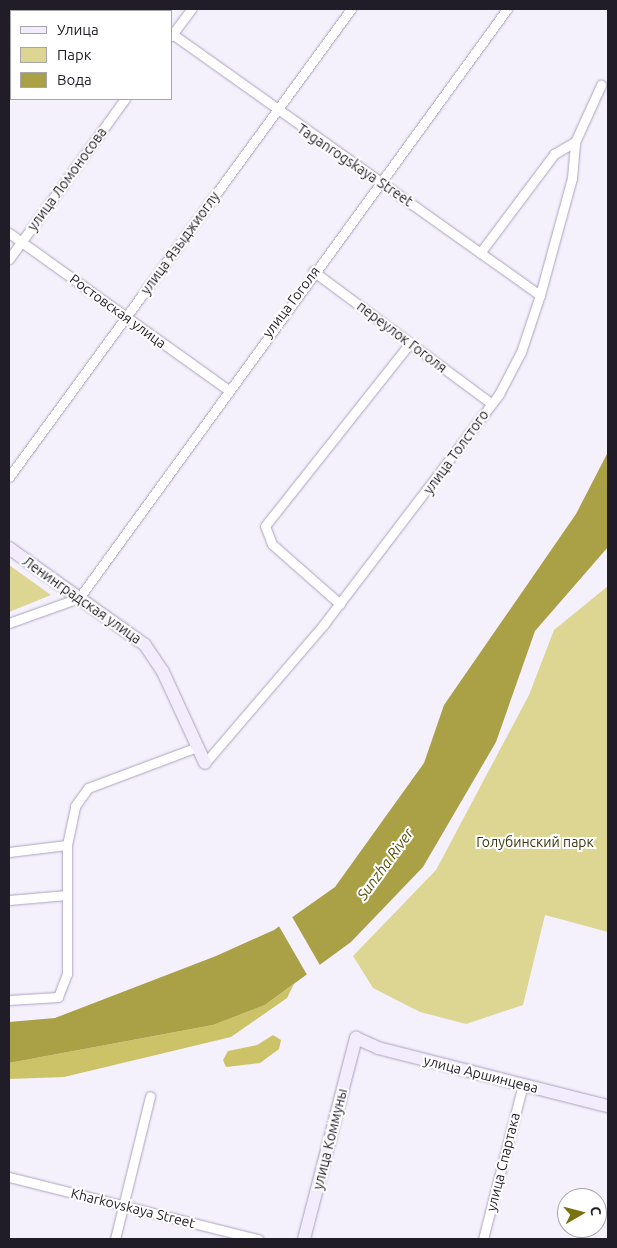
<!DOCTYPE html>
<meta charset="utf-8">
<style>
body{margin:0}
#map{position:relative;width:617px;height:1248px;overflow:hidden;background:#f4f0fc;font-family:Ubuntu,sans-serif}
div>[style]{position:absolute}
.green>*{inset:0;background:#ddd692}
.forest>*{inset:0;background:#ccc369}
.water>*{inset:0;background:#aaa046}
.pier>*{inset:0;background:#f4f0fc;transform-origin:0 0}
.roads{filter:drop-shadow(0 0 1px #aca3bf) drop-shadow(0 0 1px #aca3bf)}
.street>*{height:9px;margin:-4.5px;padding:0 4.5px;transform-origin:4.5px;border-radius:4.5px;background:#fff}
.secondary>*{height:12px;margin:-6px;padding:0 6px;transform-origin:6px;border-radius:6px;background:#f2ecfc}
span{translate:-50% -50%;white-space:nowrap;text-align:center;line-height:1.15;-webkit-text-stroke:4px #fff;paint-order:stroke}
.street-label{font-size:14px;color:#211d28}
.park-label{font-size:14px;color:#3c3811}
.water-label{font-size:15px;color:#554e05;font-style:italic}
.frame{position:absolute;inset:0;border:10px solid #211d28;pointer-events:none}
.legend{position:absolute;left:10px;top:10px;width:162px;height:90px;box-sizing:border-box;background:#fff;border:1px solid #a6a5a9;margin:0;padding:6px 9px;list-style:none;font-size:15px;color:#211d28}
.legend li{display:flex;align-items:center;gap:10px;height:25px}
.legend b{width:25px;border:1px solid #a6a5a9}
.north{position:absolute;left:557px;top:1188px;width:50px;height:50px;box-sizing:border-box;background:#fff;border:1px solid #a6a5a9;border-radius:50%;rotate:82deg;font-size:14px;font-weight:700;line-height:20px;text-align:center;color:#211d28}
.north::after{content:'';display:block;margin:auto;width:18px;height:22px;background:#7a7111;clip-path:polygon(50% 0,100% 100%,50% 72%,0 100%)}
</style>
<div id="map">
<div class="green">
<i style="clip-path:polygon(9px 565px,51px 595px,9px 612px)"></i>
<i style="clip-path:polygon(608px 586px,608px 932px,545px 915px,523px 1005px,466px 1024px,420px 1012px,373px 988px,353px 956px,436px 870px,529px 695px,554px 630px)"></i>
</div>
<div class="forest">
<i style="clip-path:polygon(294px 984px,287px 998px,231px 1037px,64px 1077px,9px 1079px,9px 1063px,213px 1025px,265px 1005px)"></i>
<i style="clip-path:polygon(273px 1035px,281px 1040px,279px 1049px,260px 1063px,226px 1067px,223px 1060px,228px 1051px,257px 1045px)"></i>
</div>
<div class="water">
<i style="clip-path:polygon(608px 452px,608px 547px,535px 631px,496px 742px,423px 867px,351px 942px,265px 1005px,213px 1025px,9px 1063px,9px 1022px,55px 1018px,216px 956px,274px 930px,335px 887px,424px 763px,444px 705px,576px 514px)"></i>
</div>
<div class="pier">
<i style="left:291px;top:915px;width:60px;height:16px;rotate:60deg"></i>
</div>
<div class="roads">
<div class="street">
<i style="left:137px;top:9px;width:4px;rotate:34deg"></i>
<i style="left:22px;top:11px;width:3px;rotate:-45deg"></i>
<i style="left:9px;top:29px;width:4px;rotate:-56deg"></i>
<i style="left:171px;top:33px;width:453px;rotate:35.4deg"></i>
<i style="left:171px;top:36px;width:34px;rotate:-53deg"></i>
<i style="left:9px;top:233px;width:268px;rotate:35.6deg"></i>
<i style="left:480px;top:253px;width:124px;rotate:-53.2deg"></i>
<i style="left:554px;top:154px;width:24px;rotate:-30deg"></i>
<i style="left:9px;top:259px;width:198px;rotate:-54.1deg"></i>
<i style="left:313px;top:271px;width:222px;rotate:36.6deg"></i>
<i style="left:9px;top:477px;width:580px;rotate:-53.84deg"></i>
<i style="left:340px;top:604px;width:91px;rotate:-138.6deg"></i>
<i style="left:272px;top:544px;width:19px;rotate:-111deg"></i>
<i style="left:265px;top:526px;width:233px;rotate:-51.6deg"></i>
<i style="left:9px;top:623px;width:74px;rotate:-19.7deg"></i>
<i style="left:79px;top:598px;width:728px;rotate:-54deg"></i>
<i style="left:205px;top:763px;width:183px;rotate:-49.4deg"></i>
<i style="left:324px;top:624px;width:289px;rotate:-52.7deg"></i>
<i style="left:499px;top:394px;width:47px;rotate:-62.4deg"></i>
<i style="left:521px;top:352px;width:60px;rotate:-71.6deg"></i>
<i style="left:540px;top:295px;width:121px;rotate:-74.7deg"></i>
<i style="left:572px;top:178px;width:36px;rotate:-85deg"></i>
<i style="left:575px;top:142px;width:63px;rotate:-65.5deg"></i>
<i style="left:9px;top:852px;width:58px;rotate:-6.9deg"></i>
<i style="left:9px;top:900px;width:58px;rotate:-4.9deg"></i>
<i style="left:9px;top:1000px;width:49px;rotate:-3.5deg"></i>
<i style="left:58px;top:997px;width:25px;rotate:-69deg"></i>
<i style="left:67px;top:974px;width:129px;rotate:-90deg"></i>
<i style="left:67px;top:845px;width:40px;rotate:-78deg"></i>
<i style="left:75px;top:806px;width:22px;rotate:-54deg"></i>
<i style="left:88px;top:788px;width:116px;rotate:-20.6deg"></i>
<i style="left:9px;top:1177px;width:257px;rotate:14deg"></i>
<i style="left:115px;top:1239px;width:147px;rotate:-76.2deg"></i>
<i style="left:483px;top:1239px;width:160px;rotate:-75.5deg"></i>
</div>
<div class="secondary">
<i style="left:9px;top:548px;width:167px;rotate:35.5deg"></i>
<i style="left:145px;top:645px;width:32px;rotate:56deg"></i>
<i style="left:163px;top:672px;width:100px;rotate:65.2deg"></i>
<i style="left:304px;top:1239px;width:208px;rotate:-75.5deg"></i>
<i style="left:356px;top:1038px;width:24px;rotate:24deg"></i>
<i style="left:378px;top:1048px;width:237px;rotate:14.2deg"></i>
</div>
</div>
<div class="street-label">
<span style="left:355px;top:165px;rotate:34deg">Taganrogskaya Street</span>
<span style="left:67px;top:179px;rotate:-54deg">улица Ломоносова</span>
<span style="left:180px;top:243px;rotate:-54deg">улица Языджиоглу</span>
<span style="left:291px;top:302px;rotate:-53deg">улица Гоголя</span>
<span style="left:118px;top:311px;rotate:36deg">Ростовская улица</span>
<span style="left:402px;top:337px;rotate:37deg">переулок Гоголя</span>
<span style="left:456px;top:452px;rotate:-54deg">улица Толстого</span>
<span style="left:82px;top:600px;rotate:35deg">Ленинградская улица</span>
<span style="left:481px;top:1074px;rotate:14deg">улица Аршинцева</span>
<span style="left:330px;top:1139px;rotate:-76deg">улица Коммуны</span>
<span style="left:503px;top:1162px;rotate:-76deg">улица Спартака</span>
<span style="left:133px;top:1208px;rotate:14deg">Kharkovskaya Street</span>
</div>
<div class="park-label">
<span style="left:535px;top:842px">Голубинский парк</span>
</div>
<div class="water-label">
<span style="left:385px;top:864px;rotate:-54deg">Sunzha River</span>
</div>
<div class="frame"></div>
<ul class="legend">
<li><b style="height:6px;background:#f2ecfc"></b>Улица</li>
<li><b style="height:14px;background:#ddd692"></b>Парк</li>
<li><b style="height:14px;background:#aaa046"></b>Вода</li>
</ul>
<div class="north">С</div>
</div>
